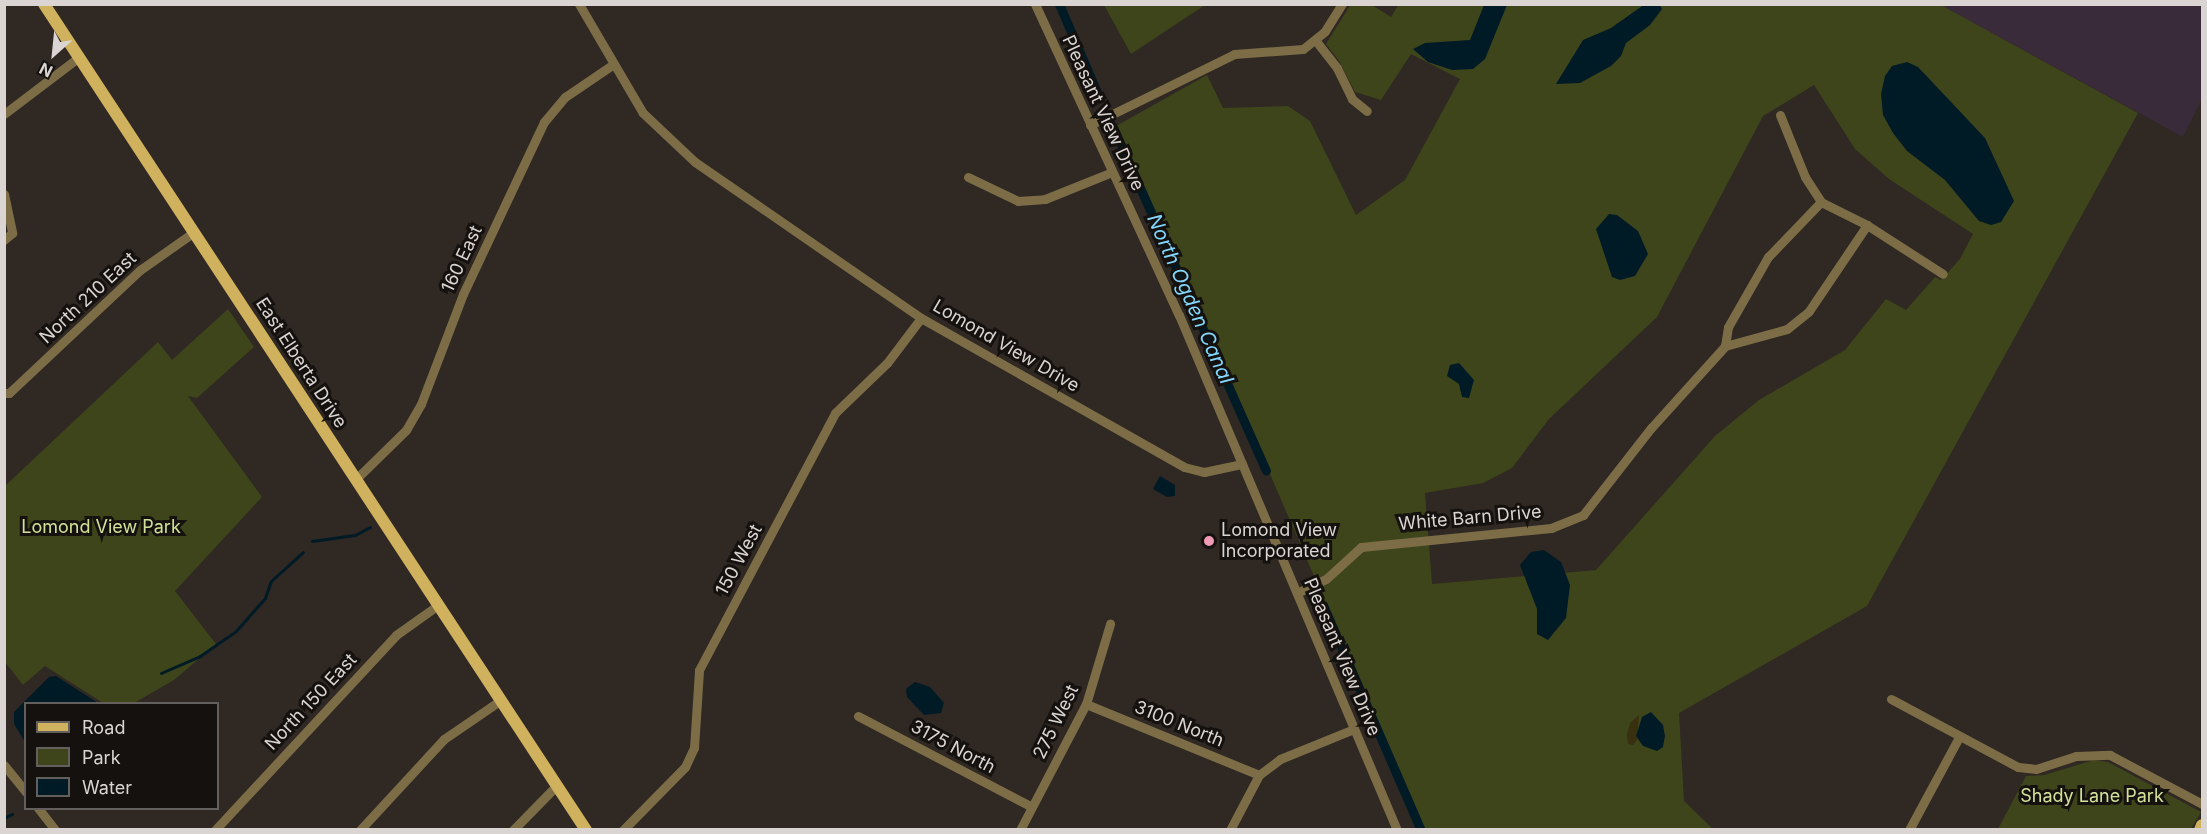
<!DOCTYPE html>
<style>
body{margin:0}
#map{position:relative;width:2207px;height:834px;overflow:hidden;background:#2f2823;font-family:Inter,sans-serif}
div>[style]{position:absolute}
.commercial>*{inset:0;background:#392b39}
.green>*{inset:0;background:#3e451b}
.sand>*{inset:0;background:#393010}
.water>*{inset:0;background:#001b26}
.stream>*{height:3px;margin:-1.5px;padding:0 1.5px;transform-origin:1.5px;border-radius:1.5px;background:#001b26}
.canal>*{height:9px;margin:-4.5px;padding:0 4.5px;transform-origin:4.5px;border-radius:4.5px;background:#001b26}
.minor>*{height:9px;margin:-4.5px;padding:0 4.5px;transform-origin:4.5px;border-radius:4.5px;background:#7c6d47}
.major>*{height:12px;margin:-6px;padding:0 6px;transform-origin:6px;border-radius:6px;background:#d0b15e}
.dots>*{width:16px;height:16px;translate:-50% -50%;box-sizing:border-box;border:3px solid #14110f;border-radius:50%}
span{translate:-50% -50%;white-space:nowrap;text-align:center;line-height:1.15;-webkit-text-stroke:6px #14110f;paint-order:stroke}
.street-label{font-size:18px;color:#dad5d2}
.park-label{font-size:18px;color:#d2e197}
.poi-label{font-size:18px;color:#dad5d2}
.left{translate:0 -50%;text-align:left}
.water-label{font-size:20px;color:#83d7fc;font-style:italic}
.frame{position:absolute;inset:0;border:6px solid #dad5d2;pointer-events:none}
.legend{position:absolute;left:24px;top:702px;width:195px;height:108px;box-sizing:border-box;background:#14110f;border:2px solid #635f5d;margin:0;padding:8px 10px;list-style:none;font-size:18px;color:#dad5d2}
.legend li{display:flex;align-items:center;gap:12px;height:30px}
.legend b{width:30px;border:2px solid #635f5d}
.north{position:absolute;left:24px;top:24px;width:60px;height:60px;-webkit-text-stroke:4px #14110f;paint-order:stroke;rotate:207deg;font-size:16px;font-weight:700;line-height:24px;text-align:center;color:#dad5d2}
.north::after{content:'';display:block;margin:auto;width:21px;height:27px;background:#dad5d2;clip-path:polygon(50% 0,100% 100%,50% 72%,0 100%)}
</style>
<div id="map">
<div class="commercial">
<i style="clip-path:polygon(1941px 5px,2202px 5px,2202px 99px,2183px 137px)"></i>
</div>
<div class="green">
<i style="clip-path:polygon(evenodd,1351px 4px,1372px 5px,1391px 17px,1399px 4px,1941px 5px,2138px 113px,1867px 606px,1679px 713px,1684px 801px,1714px 830px,1423px 829px,1254px 437px,1109px 130px,1207px 75px,1223px 108px,1288px 106px,1310px 121px,1356px 215px,1405px 180px,1460px 79px,1411px 54px,1381px 100px,1355px 92px,1339px 61px,1326px 44px,1351px 4px,1814px 85px,1855px 149px,1889px 179px,1973px 234px,1960px 259px,1941px 280px,1935px 277px,1906px 310px,1886px 299px,1845px 350px,1759px 400px,1715px 436px,1596px 570px,1432px 584px,1425px 493px,1483px 483px,1512px 468px,1549px 419px,1657px 317px,1763px 116px,1814px 85px)"></i>
<i style="clip-path:polygon(1104px 5px,1205px 5px,1131px 54px)"></i>
<i style="clip-path:polygon(228px 309px,254px 347px,197px 398px,188px 396px,262px 497px,175px 591px,216px 644px,174px 680px,134px 703px,103px 703px,45px 666px,23px 685px,5px 662px,5px 486px,158px 342px,172px 360px)"></i>
<i style="clip-path:polygon(2094px 760px,2108px 762px,2201px 812px,2191px 829px,1998px 829px,2026px 776px,2044px 775px)"></i>
</div>
<div class="sand">
<i style="clip-path:polygon(1639px 715px,1637px 740px,1633px 745px,1628px 744px,1627px 735px,1630px 723px)"></i>
</div>
<div class="water">
<i style="clip-path:polygon(1645px 4px,1660px 5px,1662px 9px,1650px 25px,1626px 43px,1621px 56px,1611px 66px,1580px 83px,1556px 84px,1583px 40px,1611px 28px)"></i>
<i style="clip-path:polygon(1484px 5px,1507px 5px,1485px 59px,1473px 69px,1452px 70px,1428px 62px,1413px 49px,1425px 43px,1470px 40px)"></i>
<i style="clip-path:polygon(1907px 62px,1918px 67px,1985px 138px,2014px 201px,2001px 222px,1991px 225px,1979px 221px,1945px 180px,1907px 151px,1893px 133px,1883px 115px,1881px 94px,1885px 76px,1892px 66px)"></i>
<i style="clip-path:polygon(1609px 214px,1617px 215px,1638px 231px,1648px 254px,1635px 276px,1620px 280px,1612px 277px,1596px 229px)"></i>
<i style="clip-path:polygon(1459px 363px,1474px 380px,1469px 398px,1462px 397px,1459px 384px,1447px 376px,1450px 365px)"></i>
<i style="clip-path:polygon(1160px 476px,1175px 485px,1175px 496px,1167px 497px,1153px 489px)"></i>
<i style="clip-path:polygon(1544px 550px,1561px 562px,1570px 585px,1566px 618px,1548px 640px,1537px 634px,1537px 609px,1520px 565px,1531px 552px)"></i>
<i style="clip-path:polygon(56px 676px,98px 703px,26px 704px,25px 742px,14px 724px,14px 712px,49px 677px)"></i>
<i style="clip-path:polygon(915px 682px,930px 687px,944px 703px,941px 713px,924px 715px,907px 697px,906px 689px)"></i>
<i style="clip-path:polygon(1651px 712px,1663px 725px,1665px 736px,1663px 747px,1657px 751px,1643px 746px,1636px 736px,1642px 717px)"></i>
</div>
<div class="stream">
<i style="left:312px;top:541px;width:43px;rotate:-7.9deg"></i>
<i style="left:355px;top:535px;width:17px;rotate:-28deg"></i>
<i style="left:161px;top:673px;width:43px;rotate:-23.6deg"></i>
<i style="left:200px;top:656px;width:44px;rotate:-34.8deg"></i>
<i style="left:236px;top:631px;width:44px;rotate:-48.7deg"></i>
<i style="left:265px;top:598px;width:18px;rotate:-71deg"></i>
<i style="left:271px;top:581px;width:43px;rotate:-42.2deg"></i>
<i style="left:4px;top:818px;width:9px;rotate:-27deg"></i>
</div>
<div class="canal">
<i style="left:1059px;top:4px;width:101px;rotate:66.7deg"></i>
<i style="left:1113px;top:127px;width:376px;rotate:66deg"></i>
<i style="left:1323px;top:605px;width:245px;rotate:66.5deg"></i>
</div>
<div class="minor">
<i style="left:579px;top:4px;width:126px;rotate:59.6deg"></i>
<i style="left:643px;top:113px;width:71px;rotate:43.3deg"></i>
<i style="left:695px;top:162px;width:275px;rotate:34.6deg"></i>
<i style="left:921px;top:318px;width:302px;rotate:29.5deg"></i>
<i style="left:1184px;top:467px;width:21px;rotate:14deg"></i>
<i style="left:1204px;top:472px;width:39px;rotate:-12deg"></i>
<i style="left:1035px;top:4px;width:343px;rotate:65.2deg"></i>
<i style="left:1179px;top:315px;width:559px;rotate:67.06deg"></i>
<i style="left:1316px;top:41px;width:34px;rotate:52deg"></i>
<i style="left:1337px;top:68px;width:34px;rotate:64deg"></i>
<i style="left:1352px;top:99px;width:19px;rotate:39deg"></i>
<i style="left:4px;top:114px;width:94px;rotate:-37.2deg"></i>
<i style="left:1780px;top:115px;width:67px;rotate:68deg"></i>
<i style="left:1805px;top:177px;width:30px;rotate:57deg"></i>
<i style="left:1821px;top:202px;width:51px;rotate:26.6deg"></i>
<i style="left:1867px;top:225px;width:90px;rotate:32.8deg"></i>
<i style="left:1090px;top:125px;width:161px;rotate:-26.2deg"></i>
<i style="left:1234px;top:54px;width:69px;rotate:-4.1deg"></i>
<i style="left:1303px;top:49px;width:28px;rotate:-39deg"></i>
<i style="left:1325px;top:31px;width:32px;rotate:-58deg"></i>
<i style="left:968px;top:177px;width:55px;rotate:25.6deg"></i>
<i style="left:1018px;top:201px;width:27px;rotate:-4deg"></i>
<i style="left:1045px;top:199px;width:72px;rotate:-21.9deg"></i>
<i style="left:4px;top:194px;width:40px;rotate:78deg"></i>
<i style="left:12px;top:233px;width:11px;rotate:139deg"></i>
<i style="left:1725px;top:346px;width:19px;rotate:-81deg"></i>
<i style="left:1728px;top:327px;width:81px;rotate:-60.3deg"></i>
<i style="left:1768px;top:257px;width:76px;rotate:-46.1deg"></i>
<i style="left:4px;top:393px;width:5px"></i>
<i style="left:9px;top:393px;width:180px;rotate:-43.2deg"></i>
<i style="left:140px;top:270px;width:66px;rotate:-35.1deg"></i>
<i style="left:356px;top:479px;width:70px;rotate:-44.4deg"></i>
<i style="left:406px;top:430px;width:30px;rotate:-60deg"></i>
<i style="left:421px;top:404px;width:118px;rotate:-69.1deg"></i>
<i style="left:463px;top:294px;width:190px;rotate:-64.8deg"></i>
<i style="left:544px;top:122px;width:33px;rotate:-50deg"></i>
<i style="left:565px;top:97px;width:57px;rotate:-34.2deg"></i>
<i style="left:1297px;top:593px;width:32px;rotate:-26deg"></i>
<i style="left:1326px;top:579px;width:47px;rotate:-42.4deg"></i>
<i style="left:1361px;top:547px;width:191px;rotate:-5.7deg"></i>
<i style="left:1551px;top:528px;width:35px;rotate:-22deg"></i>
<i style="left:1583px;top:515px;width:110px;rotate:-52deg"></i>
<i style="left:1651px;top:428px;width:110px;rotate:-47.9deg"></i>
<i style="left:1725px;top:346px;width:64px;rotate:-15.3deg"></i>
<i style="left:1787px;top:329px;width:28px;rotate:-39deg"></i>
<i style="left:1809px;top:311px;width:104px;rotate:-56deg"></i>
<i style="left:1891px;top:699px;width:144px;rotate:28.2deg"></i>
<i style="left:2018px;top:767px;width:18px;rotate:6deg"></i>
<i style="left:2036px;top:769px;width:42px;rotate:-18deg"></i>
<i style="left:2076px;top:756px;width:34px;rotate:-2deg"></i>
<i style="left:2110px;top:755px;width:104px;rotate:28deg"></i>
<i style="left:1086px;top:704px;width:187px;rotate:22.3deg"></i>
<i style="left:858px;top:716px;width:196px;rotate:27.6deg"></i>
<i style="left:4px;top:765px;width:35px;rotate:51deg"></i>
<i style="left:38px;top:808px;width:28px;rotate:52deg"></i>
<i style="left:215px;top:830px;width:266px;rotate:-47.1deg"></i>
<i style="left:396px;top:635px;width:52px;rotate:-35.5deg"></i>
<i style="left:360px;top:830px;width:124px;rotate:-47.3deg"></i>
<i style="left:444px;top:739px;width:69px;rotate:-34.4deg"></i>
<i style="left:513px;top:830px;width:63px;rotate:-45.6deg"></i>
<i style="left:623px;top:830px;width:88px;rotate:-45.5deg"></i>
<i style="left:685px;top:767px;width:21px;rotate:-65deg"></i>
<i style="left:694px;top:748px;width:78px;rotate:-86.3deg"></i>
<i style="left:699px;top:670px;width:291px;rotate:-62.1deg"></i>
<i style="left:835px;top:413px;width:72px;rotate:-43.9deg"></i>
<i style="left:887px;top:363px;width:56px;rotate:-52.9deg"></i>
<i style="left:1020px;top:830px;width:142px;rotate:-62.4deg"></i>
<i style="left:1086px;top:704px;width:84px;rotate:-73.3deg"></i>
<i style="left:1230px;top:830px;width:62px;rotate:-62.2deg"></i>
<i style="left:1259px;top:775px;width:26px;rotate:-37deg"></i>
<i style="left:1280px;top:759px;width:80px;rotate:-22.1deg"></i>
<i style="left:1909px;top:830px;width:106px;rotate:-61.7deg"></i>
</div>
<div class="major">
<i style="left:44px;top:4px;width:988px;rotate:56.73deg"></i>
<i style="left:2200px;top:830px;width:5px;rotate:-68deg"></i>
</div>
<div class="dots">
<i style="left:1209px;top:541px;background:#f09ab5"></i>
</div>
<div class="street-label">
<span style="left:1103px;top:113px;rotate:65deg">Pleasant View Drive</span>
<span style="left:462px;top:259px;rotate:-65deg">160 East</span>
<span style="left:88px;top:298px;rotate:-43deg">North 210 East</span>
<span style="left:1006px;top:346px;rotate:30deg">Lomond View Drive</span>
<span style="left:301px;top:363px;rotate:57deg">East Elberta Drive</span>
<span style="left:1470px;top:518px;rotate:-5deg">White Barn Drive</span>
<span style="left:739px;top:560px;rotate:-62deg">150 West</span>
<span style="left:1342px;top:657px;rotate:67deg">Pleasant View Drive</span>
<span style="left:311px;top:702px;rotate:-47deg">North 150 East</span>
<span style="left:1056px;top:722px;rotate:-64deg">275 West</span>
<span style="left:1179px;top:724px;rotate:22deg">3100 North</span>
<span style="left:953px;top:747px;rotate:28deg">3175 North</span>
</div>
<div class="park-label">
<span style="left:101px;top:527px">Lomond View Park</span>
<span style="left:2092px;top:796px">Shady Lane Park</span>
</div>
<div class="poi-label">
<span class="left" style="left:1221px;top:541px">Lomond View<br>Incorporated</span>
</div>
<div class="water-label">
<span style="left:1190px;top:299px;rotate:66deg">North Ogden Canal</span>
</div>
<div class="frame"></div>
<ul class="legend">
<li><b style="height:8px;background:#d0b15e"></b>Road</li>
<li><b style="height:16px;background:#3e451b"></b>Park</li>
<li><b style="height:16px;background:#001b26"></b>Water</li>
</ul>
<div class="north">N</div>
</div>
